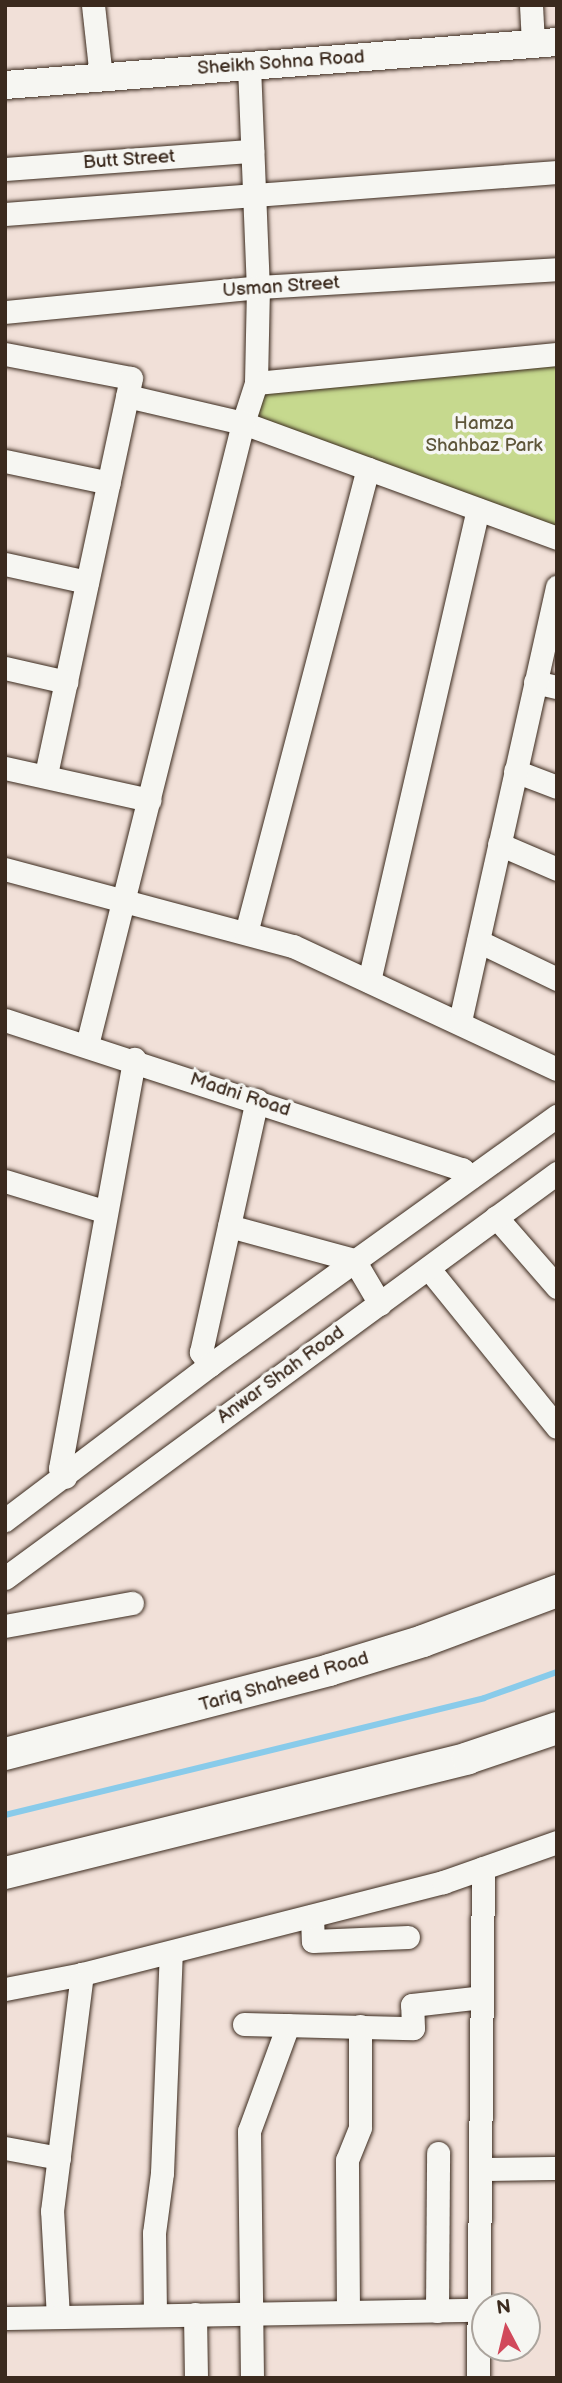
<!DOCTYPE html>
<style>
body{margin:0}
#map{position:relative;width:562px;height:2383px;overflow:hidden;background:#f1e0d8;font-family:"Balsamiq Sans",sans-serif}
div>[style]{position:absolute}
.green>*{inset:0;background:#c6d98e}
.stream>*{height:6px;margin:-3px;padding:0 3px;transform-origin:3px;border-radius:3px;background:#89cbea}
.roads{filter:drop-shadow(0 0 2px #3b2a1e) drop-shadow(0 0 2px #3b2a1e)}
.minor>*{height:23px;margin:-11.5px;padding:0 11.5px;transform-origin:11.5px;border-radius:11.5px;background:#f6f6f2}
.tertiary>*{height:28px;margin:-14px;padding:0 14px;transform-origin:14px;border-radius:14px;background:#f6f6f2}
.secondary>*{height:32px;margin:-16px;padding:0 16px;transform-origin:16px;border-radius:16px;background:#f6f6f2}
span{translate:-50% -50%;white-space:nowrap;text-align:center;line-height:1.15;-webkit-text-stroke:7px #f6f6f2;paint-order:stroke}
.street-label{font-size:19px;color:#3b2a1e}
.park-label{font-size:19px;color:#5e563a}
.frame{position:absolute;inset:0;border:7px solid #3b2a1e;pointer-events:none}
.north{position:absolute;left:471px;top:2292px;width:70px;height:70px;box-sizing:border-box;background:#f6f6f2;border:2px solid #aba49d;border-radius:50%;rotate:353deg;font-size:19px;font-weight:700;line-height:28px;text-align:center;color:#3b2a1e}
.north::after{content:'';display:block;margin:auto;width:24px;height:32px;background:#d1495b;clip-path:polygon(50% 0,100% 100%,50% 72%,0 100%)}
</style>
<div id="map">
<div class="green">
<i style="clip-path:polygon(557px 354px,557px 538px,243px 423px,256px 383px)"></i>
</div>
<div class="stream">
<i style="left:5px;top:1815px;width:493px;rotate:-13.7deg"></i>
<i style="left:484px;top:1698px;width:77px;rotate:-19.6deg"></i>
</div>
<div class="roads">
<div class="minor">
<i style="left:93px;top:5px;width:72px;rotate:83.7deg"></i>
<i style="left:531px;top:5px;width:39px;rotate:87deg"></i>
<i style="left:249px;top:66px;width:221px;rotate:87.7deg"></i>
<i style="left:258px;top:287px;width:96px;rotate:91.2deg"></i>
<i style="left:256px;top:383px;width:42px;rotate:108deg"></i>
<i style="left:243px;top:423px;width:334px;rotate:20.1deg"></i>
<i style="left:5px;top:169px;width:248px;rotate:-4.2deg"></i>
<i style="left:5px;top:214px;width:554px;rotate:-4.35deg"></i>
<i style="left:5px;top:312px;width:254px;rotate:-5.6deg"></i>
<i style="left:258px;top:287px;width:300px;rotate:-3.4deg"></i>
<i style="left:5px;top:354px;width:128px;rotate:10.8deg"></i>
<i style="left:131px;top:378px;width:407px;rotate:102.1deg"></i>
<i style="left:256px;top:383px;width:302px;rotate:-5.5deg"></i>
<i style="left:5px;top:461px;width:106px;rotate:11.9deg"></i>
<i style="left:5px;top:564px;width:84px;rotate:12.4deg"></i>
<i style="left:5px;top:668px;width:63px;rotate:12.9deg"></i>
<i style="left:535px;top:682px;width:23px;rotate:13deg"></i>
<i style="left:5px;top:768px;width:148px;rotate:12.5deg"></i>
<i style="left:515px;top:771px;width:45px;rotate:20.9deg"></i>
<i style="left:499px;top:844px;width:63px;rotate:23.3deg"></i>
<i style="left:5px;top:869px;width:298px;rotate:15deg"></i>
<i style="left:293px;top:946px;width:291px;rotate:25deg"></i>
<i style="left:246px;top:933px;width:480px;rotate:-75.3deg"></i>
<i style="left:478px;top:941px;width:88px;rotate:25.7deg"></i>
<i style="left:369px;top:981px;width:484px;rotate:-77deg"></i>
<i style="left:5px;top:1020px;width:481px;rotate:18.1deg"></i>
<i style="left:462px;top:1169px;width:12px;rotate:42deg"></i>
<i style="left:460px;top:1021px;width:445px;rotate:-77.4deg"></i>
<i style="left:87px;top:1045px;width:641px;rotate:-75.92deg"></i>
<i style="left:243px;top:423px;width:119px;rotate:-166.9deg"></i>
<i style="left:5px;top:1181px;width:103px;rotate:16.9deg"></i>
<i style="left:496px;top:1217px;width:93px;rotate:48.9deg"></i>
<i style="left:229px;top:1226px;width:130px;rotate:15.2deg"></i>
<i style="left:354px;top:1260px;width:51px;rotate:59.4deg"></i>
<i style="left:429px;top:1269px;width:203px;rotate:51deg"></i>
<i style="left:210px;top:1365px;width:16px;rotate:-125deg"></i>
<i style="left:201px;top:1352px;width:258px;rotate:-77.5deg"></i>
<i style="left:65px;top:1477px;width:10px;rotate:-119deg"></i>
<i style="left:60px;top:1468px;width:416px;rotate:-79.7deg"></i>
<i style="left:5px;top:1520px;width:257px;rotate:-37.1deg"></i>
<i style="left:210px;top:1365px;width:427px;rotate:-35.7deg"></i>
<i style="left:5px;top:1578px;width:685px;rotate:-36.27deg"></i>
<i style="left:5px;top:1626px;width:129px;rotate:-10.3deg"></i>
<i style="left:312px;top:1916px;width:25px;rotate:88deg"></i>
<i style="left:313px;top:1941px;width:95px;rotate:-2.4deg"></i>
<i style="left:5px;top:1989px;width:78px;rotate:-11deg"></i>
<i style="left:82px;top:1974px;width:373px;rotate:-14.3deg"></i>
<i style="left:443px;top:1882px;width:121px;rotate:-19.3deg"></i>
<i style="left:244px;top:2024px;width:169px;rotate:1.4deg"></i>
<i style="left:413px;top:2028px;width:23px;rotate:-92deg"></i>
<i style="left:412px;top:2005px;width:70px;rotate:-6.5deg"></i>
<i style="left:5px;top:2148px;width:55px;rotate:10.5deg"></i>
<i style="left:481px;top:2169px;width:76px;rotate:-0.8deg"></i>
<i style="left:437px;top:2311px;width:158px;rotate:-89.6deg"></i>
<i style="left:348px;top:2312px;width:152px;rotate:-90.4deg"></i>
<i style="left:347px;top:2160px;width:35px;rotate:-68deg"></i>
<i style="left:360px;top:2127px;width:101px;rotate:-90deg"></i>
<i style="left:195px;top:2314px;width:64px;rotate:89.1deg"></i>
<i style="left:155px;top:2315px;width:82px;rotate:-90.7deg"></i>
<i style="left:154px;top:2233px;width:61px;rotate:-82.4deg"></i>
<i style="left:162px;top:2173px;width:221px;rotate:-87.7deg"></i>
<i style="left:58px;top:2317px;width:106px;rotate:-93.2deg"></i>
<i style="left:52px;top:2211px;width:239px;rotate:-82.8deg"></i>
<i style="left:5px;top:2318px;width:474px;rotate:-1deg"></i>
<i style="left:252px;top:2378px;width:247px;rotate:-90.7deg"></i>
<i style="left:249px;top:2131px;width:113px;rotate:-69.8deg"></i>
<i style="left:478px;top:2378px;width:510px;rotate:-89.44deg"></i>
</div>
<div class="tertiary">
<i style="left:5px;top:85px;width:554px;rotate:-4.45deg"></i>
</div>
<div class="secondary">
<i style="left:5px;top:1754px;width:335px;rotate:-14.5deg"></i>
<i style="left:329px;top:1670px;width:98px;rotate:-17.1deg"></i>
<i style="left:423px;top:1641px;width:143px;rotate:-20.5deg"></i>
<i style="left:5px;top:1873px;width:477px;rotate:-13.9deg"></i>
<i style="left:468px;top:1758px;width:94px;rotate:-18.6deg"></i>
</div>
</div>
<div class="street-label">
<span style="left:281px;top:63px;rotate:-4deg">Sheikh Sohna Road</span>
<span style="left:129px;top:160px;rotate:-4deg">Butt Street</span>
<span style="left:281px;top:287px;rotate:-4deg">Usman Street</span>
<span style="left:240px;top:1095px;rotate:18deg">Madni Road</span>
<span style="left:281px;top:1375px;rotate:-36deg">Anwar Shah Road</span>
<span style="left:284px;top:1682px;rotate:-16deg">Tariq Shaheed Road</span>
</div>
<div class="park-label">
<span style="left:484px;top:435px">Hamza<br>Shahbaz Park</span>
</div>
<div class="frame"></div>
<div class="north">N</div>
</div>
